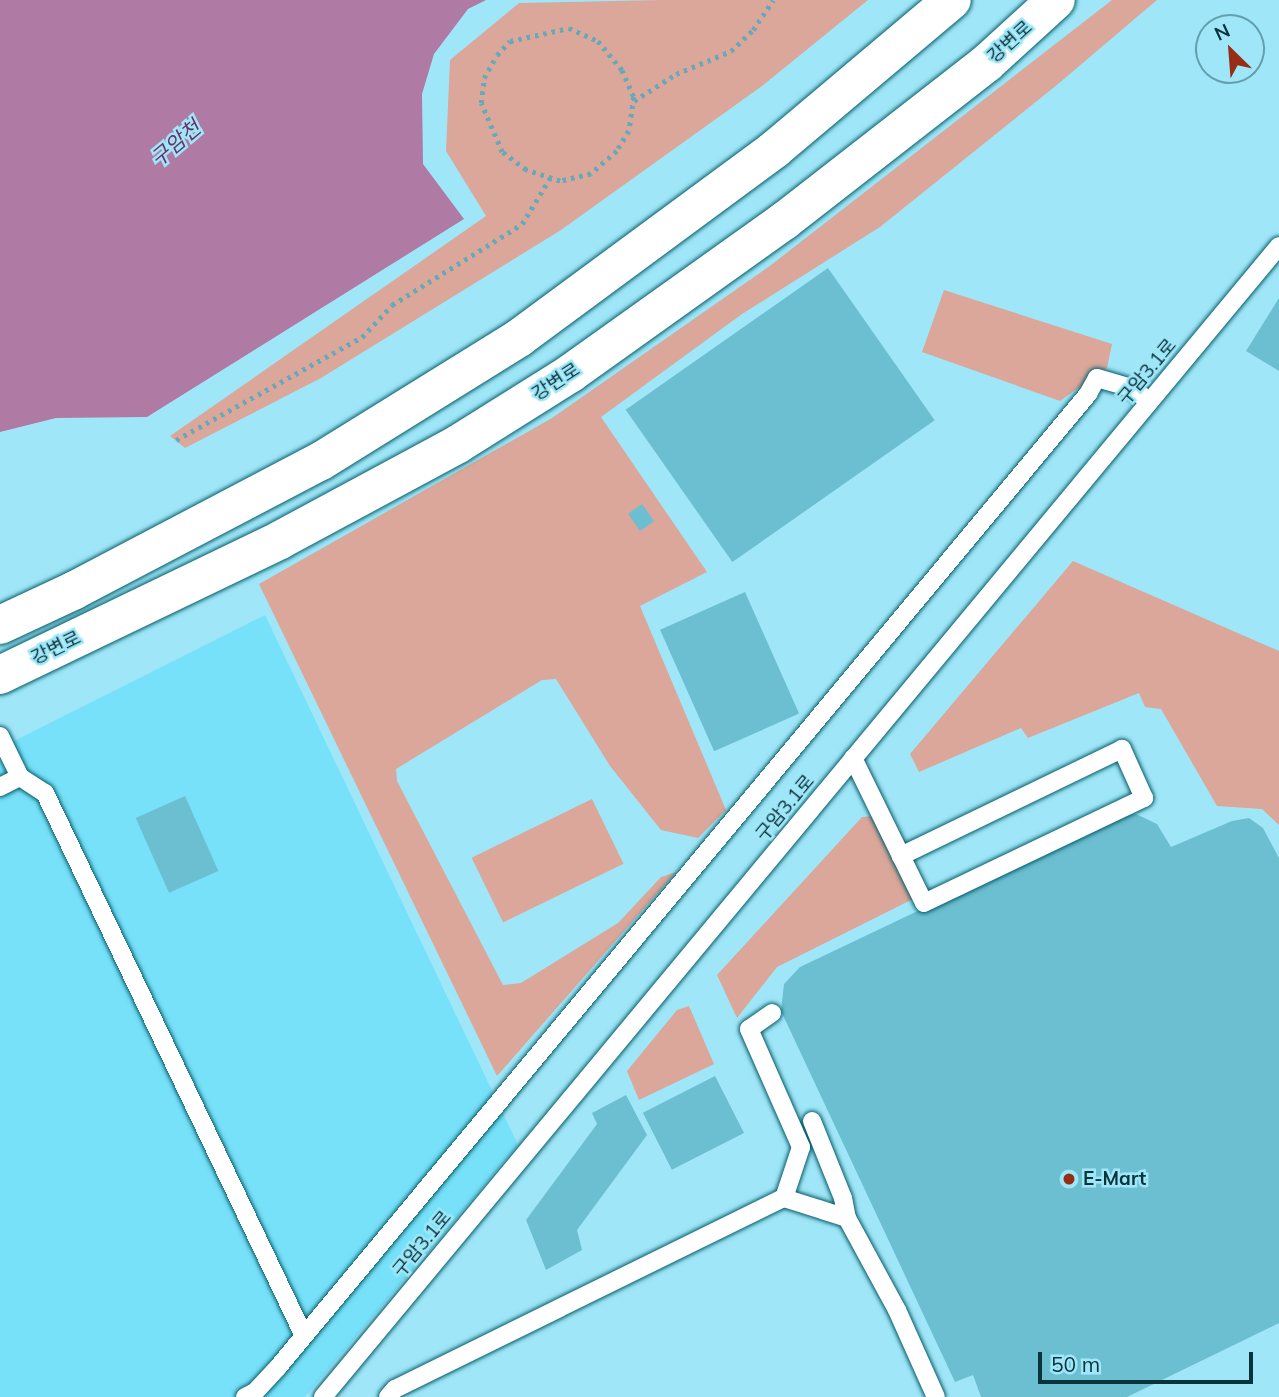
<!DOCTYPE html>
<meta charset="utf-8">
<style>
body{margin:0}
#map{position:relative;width:1279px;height:1397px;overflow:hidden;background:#9fe7f8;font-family:Mulish,"Noto Sans KR",sans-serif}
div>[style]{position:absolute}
.built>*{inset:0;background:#76e1f9}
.green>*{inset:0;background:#daa79a;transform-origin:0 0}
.water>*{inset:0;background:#af7ba5}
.building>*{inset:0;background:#6bbfd1;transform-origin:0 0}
.path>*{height:4.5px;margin-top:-2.25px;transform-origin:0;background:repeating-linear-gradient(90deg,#6aa8b6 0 3.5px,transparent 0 8.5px)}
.roads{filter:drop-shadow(0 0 2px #055c6b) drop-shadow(0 0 2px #055c6b)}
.service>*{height:18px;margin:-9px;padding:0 9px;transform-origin:9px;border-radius:9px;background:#fff}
.tertiary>*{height:38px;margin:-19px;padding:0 19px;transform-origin:19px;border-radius:19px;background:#fff}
.dots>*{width:19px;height:19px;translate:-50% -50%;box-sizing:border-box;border:4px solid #9fe7f8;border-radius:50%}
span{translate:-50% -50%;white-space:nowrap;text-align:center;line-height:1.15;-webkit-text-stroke:5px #9fe7f8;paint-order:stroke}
.street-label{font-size:19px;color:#09343c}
.poi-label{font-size:19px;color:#09343c;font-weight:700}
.left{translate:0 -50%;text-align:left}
.water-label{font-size:21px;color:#703066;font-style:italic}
.north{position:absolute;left:1195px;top:14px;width:70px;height:70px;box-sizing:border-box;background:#9fe7f8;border:2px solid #639fad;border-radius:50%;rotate:335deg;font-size:19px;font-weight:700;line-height:28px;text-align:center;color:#09343c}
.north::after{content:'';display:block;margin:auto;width:24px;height:32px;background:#962e17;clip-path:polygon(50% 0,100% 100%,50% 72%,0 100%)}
.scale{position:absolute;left:1038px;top:1352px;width:215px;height:32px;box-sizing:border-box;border:4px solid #09343c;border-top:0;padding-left:9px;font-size:21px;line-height:24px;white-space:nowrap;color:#09343c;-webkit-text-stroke:5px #9fe7f8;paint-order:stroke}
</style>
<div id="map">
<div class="built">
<i style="clip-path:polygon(265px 615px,518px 1145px,305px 1397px,0 1397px,0 748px)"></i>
</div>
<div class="green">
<i style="clip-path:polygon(661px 0,868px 0,762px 86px,561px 230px,321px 378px,185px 448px,170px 436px,486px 216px,446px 151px,450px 60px,519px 3px)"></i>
<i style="clip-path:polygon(1112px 0,1157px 0,1058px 84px,880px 227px,742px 314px,601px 417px,707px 572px,640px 606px,726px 810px,698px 838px,661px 830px,610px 766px,556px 679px,542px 680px,396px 769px,397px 781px,503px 985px,521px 983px,618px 923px,661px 877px,676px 872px,497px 1076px,259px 584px,552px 418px,771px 265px)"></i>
<i style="clip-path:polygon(944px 290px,1112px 344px,1107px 368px,1060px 401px,922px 352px)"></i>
<i style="clip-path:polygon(1073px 561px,1279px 651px,1279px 825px,1262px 809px,1217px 806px,1161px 709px,1145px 707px,1139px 693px,1028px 738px,1021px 728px,919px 772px,910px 754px)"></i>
<i style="left:592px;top:799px;width:72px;height:134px;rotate:64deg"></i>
<i style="clip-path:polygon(875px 816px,913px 899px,777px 967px,737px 1018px,717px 975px,862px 817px)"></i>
<i style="clip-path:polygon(689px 1006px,714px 1064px,639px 1100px,627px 1071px,677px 1010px)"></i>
</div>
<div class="water">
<i style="clip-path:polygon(0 0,486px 0,468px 9px,434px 54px,422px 94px,423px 164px,464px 219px,147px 417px,56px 418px,0 432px)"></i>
</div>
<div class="building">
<i style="left:828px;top:268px;width:186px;height:247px;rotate:55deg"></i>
<i style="clip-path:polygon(1279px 298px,1279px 371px,1246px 351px)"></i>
<i style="left:642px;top:504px;width:21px;height:17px;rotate:55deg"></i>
<i style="left:745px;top:592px;width:133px;height:93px;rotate:66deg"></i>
<i style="left:185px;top:796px;width:82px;height:54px;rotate:66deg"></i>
<i style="clip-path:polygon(1136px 814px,1157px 824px,1171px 847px,1232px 821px,1249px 818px,1263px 828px,1279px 858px,1279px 1323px,1127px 1397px,981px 1397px,973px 1375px,955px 1382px,781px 1011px,784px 984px,800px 967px,1115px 817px)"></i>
<i style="left:715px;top:1076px;width:64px;height:81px;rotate:63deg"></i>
<i style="clip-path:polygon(626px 1095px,647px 1135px,577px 1230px,582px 1250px,546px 1270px,526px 1220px,597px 1124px,592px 1113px)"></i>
</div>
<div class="path">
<i style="left:569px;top:28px;width:32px;rotate:24deg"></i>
<i style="left:598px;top:41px;width:38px;rotate:50deg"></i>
<i style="left:622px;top:70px;width:30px;rotate:66deg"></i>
<i style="left:634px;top:97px;width:34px;rotate:98deg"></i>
<i style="left:629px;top:131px;width:23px;rotate:121deg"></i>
<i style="left:617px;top:151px;width:35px;rotate:139deg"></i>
<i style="left:591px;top:174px;width:32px;rotate:167deg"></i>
<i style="left:560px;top:181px;width:36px;rotate:-162deg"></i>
<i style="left:526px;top:170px;width:30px;rotate:-143deg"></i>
<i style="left:502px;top:152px;width:53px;rotate:-113.2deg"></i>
<i style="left:481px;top:103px;width:25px;rotate:-83deg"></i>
<i style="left:484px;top:78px;width:26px;rotate:-61deg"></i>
<i style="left:497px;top:55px;width:19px;rotate:-47deg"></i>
<i style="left:510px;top:41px;width:60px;rotate:-12.4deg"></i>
<i style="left:634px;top:101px;width:50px;rotate:-32.7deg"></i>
<i style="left:676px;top:74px;width:60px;rotate:-22.7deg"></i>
<i style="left:731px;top:51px;width:30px;rotate:-44deg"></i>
<i style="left:753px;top:30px;width:36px;rotate:-56deg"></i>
<i style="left:176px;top:440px;width:213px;rotate:-29deg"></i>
<i style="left:362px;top:337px;width:44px;rotate:-46.8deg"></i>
<i style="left:392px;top:305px;width:153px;rotate:-31.9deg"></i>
<i style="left:522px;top:224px;width:54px;rotate:-58.7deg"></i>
</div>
<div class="roads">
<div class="service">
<i style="left:0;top:736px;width:46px;rotate:64deg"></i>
<i style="left:20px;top:777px;width:30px;rotate:33deg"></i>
<i style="left:45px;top:793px;width:599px;rotate:64.5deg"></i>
<i style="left:853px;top:758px;width:161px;rotate:63.9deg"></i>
<i style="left:924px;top:903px;width:244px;rotate:-25.5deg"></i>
<i style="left:1144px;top:798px;width:54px;rotate:-114.2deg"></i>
<i style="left:1122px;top:749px;width:246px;rotate:154.2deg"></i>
<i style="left:0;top:787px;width:22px;rotate:-27deg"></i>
<i style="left:772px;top:1013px;width:28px;rotate:145deg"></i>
<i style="left:749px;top:1029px;width:129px;rotate:66.2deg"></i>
<i style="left:801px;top:1147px;width:54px;rotate:108.4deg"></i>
<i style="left:812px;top:1121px;width:83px;rotate:68.1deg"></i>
<i style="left:843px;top:1198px;width:20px;rotate:79deg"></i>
<i style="left:245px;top:1397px;width:11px;rotate:-27deg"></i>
<i style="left:255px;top:1392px;width:35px;rotate:-47deg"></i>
<i style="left:279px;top:1366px;width:1265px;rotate:-50.23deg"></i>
<i style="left:1088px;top:394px;width:18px;rotate:-61deg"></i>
<i style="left:1097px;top:378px;width:32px;rotate:16deg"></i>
<i style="left:1128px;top:387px;width:26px;rotate:32deg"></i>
<i style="left:323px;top:1397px;width:1496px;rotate:-50.29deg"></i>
<i style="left:388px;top:1397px;width:11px;rotate:-49deg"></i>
<i style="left:395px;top:1389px;width:433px;rotate:-26.2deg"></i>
<i style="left:784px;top:1198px;width:66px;rotate:17.6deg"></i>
<i style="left:847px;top:1218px;width:105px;rotate:61.5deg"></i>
<i style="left:897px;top:1310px;width:95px;rotate:65.9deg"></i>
</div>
<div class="tertiary">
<i style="left:0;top:625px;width:81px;rotate:-25deg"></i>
<i style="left:73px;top:591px;width:280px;rotate:-27.7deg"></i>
<i style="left:321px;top:461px;width:233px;rotate:-31.8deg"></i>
<i style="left:519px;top:338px;width:318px;rotate:-36.4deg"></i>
<i style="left:775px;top:149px;width:231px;rotate:-40.1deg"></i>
<i style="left:0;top:675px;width:311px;rotate:-25.7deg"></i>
<i style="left:280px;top:540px;width:202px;rotate:-28.3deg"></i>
<i style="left:458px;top:444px;width:133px;rotate:-32.1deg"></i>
<i style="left:571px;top:373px;width:262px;rotate:-35.5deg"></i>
<i style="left:784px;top:221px;width:257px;rotate:-37.9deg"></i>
<i style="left:987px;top:63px;width:93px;rotate:-42.4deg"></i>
</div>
</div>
<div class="dots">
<i style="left:1069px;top:1179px;background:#962e17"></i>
</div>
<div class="street-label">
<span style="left:1010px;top:42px;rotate:-42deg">강변로</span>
<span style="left:1147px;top:372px;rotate:-50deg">구암3.1로</span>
<span style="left:556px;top:382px;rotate:-33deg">강변로</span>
<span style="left:56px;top:648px;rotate:-26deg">강변로</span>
<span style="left:785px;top:808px;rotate:-50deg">구암3.1로</span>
<span style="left:422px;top:1244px;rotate:-50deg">구암3.1로</span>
</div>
<div class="poi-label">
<span class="left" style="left:1083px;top:1179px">E-Mart</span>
</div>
<div class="water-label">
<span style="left:175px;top:143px;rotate:-40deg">구암천</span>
</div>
<div class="north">N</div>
<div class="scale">50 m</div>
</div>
